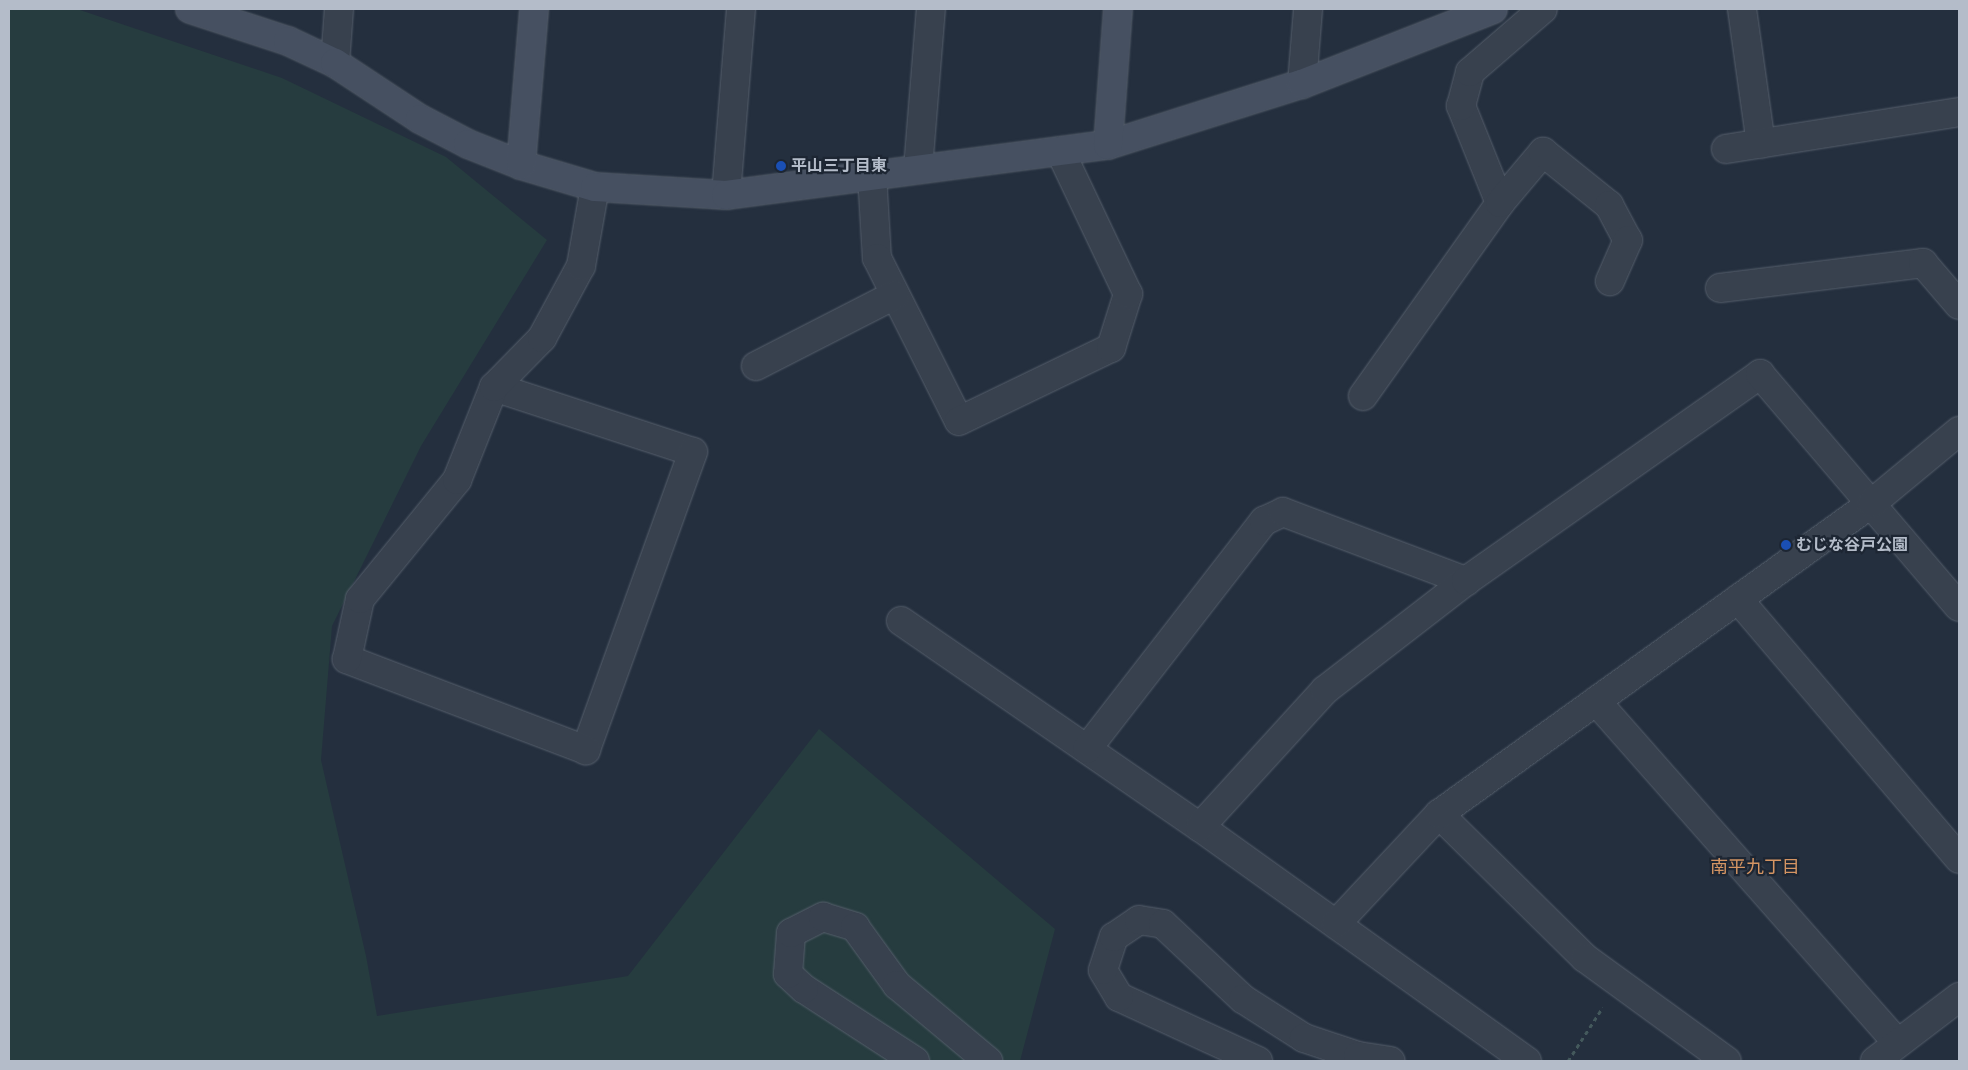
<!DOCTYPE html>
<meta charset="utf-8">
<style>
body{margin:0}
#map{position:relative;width:1968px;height:1070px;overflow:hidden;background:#242f3e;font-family:Cabin,"Noto Sans JP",sans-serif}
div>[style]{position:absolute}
.green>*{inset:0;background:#263c3f}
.path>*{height:3px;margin-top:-1.5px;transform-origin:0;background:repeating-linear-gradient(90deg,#44595c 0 4px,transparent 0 8px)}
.roads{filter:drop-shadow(0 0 1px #565f6c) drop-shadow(0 0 1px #565f6c)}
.street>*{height:28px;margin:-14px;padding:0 14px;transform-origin:14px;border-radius:14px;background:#38414e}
.secondary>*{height:28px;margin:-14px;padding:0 14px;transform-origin:14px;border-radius:14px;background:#465061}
.dots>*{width:14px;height:14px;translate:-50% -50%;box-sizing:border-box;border:2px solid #1d2633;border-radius:50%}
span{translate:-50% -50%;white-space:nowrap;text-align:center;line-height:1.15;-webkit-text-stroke:4.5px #1d2633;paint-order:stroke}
.poi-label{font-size:16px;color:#b4bcc9;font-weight:700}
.left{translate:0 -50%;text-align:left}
.neighbourhood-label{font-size:18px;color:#d59563}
.frame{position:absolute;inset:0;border:10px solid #b4bcc9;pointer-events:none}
</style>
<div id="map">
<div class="green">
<i style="clip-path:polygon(9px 9px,77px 9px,282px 78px,446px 157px,547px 240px,421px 446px,332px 626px,321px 760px,366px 956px,377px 1016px,628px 976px,819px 729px,1055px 929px,1020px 1061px,9px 1061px)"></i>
</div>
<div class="path">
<i style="left:1568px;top:1061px;width:64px;rotate:-57.1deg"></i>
</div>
<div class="roads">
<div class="street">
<i style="left:1742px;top:9px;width:136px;rotate:82deg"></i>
<i style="left:335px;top:63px;width:54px;rotate:-85.8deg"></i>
<i style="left:1302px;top:84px;width:75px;rotate:-85.4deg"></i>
<i style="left:1726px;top:149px;width:236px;rotate:-9deg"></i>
<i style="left:918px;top:169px;width:161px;rotate:-85.4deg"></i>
<i style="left:872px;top:175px;width:83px;rotate:86.6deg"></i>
<i style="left:877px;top:258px;width:182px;rotate:63.3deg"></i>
<i style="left:959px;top:421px;width:169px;rotate:-25.7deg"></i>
<i style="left:1111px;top:348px;width:57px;rotate:-72.5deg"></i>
<i style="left:1128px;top:294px;width:158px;rotate:-115.4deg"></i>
<i style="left:726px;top:195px;width:187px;rotate:-85.4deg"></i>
<i style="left:1500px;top:203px;width:105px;rotate:-111.9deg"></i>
<i style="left:1461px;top:106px;width:35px;rotate:-75deg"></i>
<i style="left:1470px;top:72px;width:96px;rotate:-40.8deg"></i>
<i style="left:1720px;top:288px;width:205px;rotate:-7deg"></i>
<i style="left:1923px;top:263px;width:55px;rotate:49.4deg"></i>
<i style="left:756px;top:366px;width:156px;rotate:-27.1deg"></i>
<i style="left:494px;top:387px;width:209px;rotate:18.1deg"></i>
<i style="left:693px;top:452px;width:317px;rotate:109.8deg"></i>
<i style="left:586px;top:750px;width:256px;rotate:-159.2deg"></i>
<i style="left:347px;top:659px;width:61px;rotate:-77.8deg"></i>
<i style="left:360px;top:599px;width:154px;rotate:-50.8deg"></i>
<i style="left:457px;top:480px;width:100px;rotate:-68.3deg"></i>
<i style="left:494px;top:387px;width:69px;rotate:-45.6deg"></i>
<i style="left:542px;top:338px;width:82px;rotate:-61.6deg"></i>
<i style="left:581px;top:266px;width:80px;rotate:-80deg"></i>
<i style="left:1363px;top:396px;width:237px;rotate:-54.6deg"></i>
<i style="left:1500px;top:203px;width:67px;rotate:-49.9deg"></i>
<i style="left:1543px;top:152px;width:85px;rotate:38.8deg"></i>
<i style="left:1609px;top:205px;width:40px;rotate:62deg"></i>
<i style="left:1628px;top:240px;width:45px;rotate:113.7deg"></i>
<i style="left:1738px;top:599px;width:341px;rotate:49.6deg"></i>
<i style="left:901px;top:621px;width:363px;rotate:34.6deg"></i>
<i style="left:1200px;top:827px;width:402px;rotate:35.6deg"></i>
<i style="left:1596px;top:701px;width:456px;rotate:48.6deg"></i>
<i style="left:1087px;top:749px;width:289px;rotate:-52.2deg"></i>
<i style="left:1264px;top:521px;width:21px;rotate:-25deg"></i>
<i style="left:1283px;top:512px;width:196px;rotate:20.7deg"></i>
<i style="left:1439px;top:814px;width:205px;rotate:44.6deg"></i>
<i style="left:1585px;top:958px;width:175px;rotate:36deg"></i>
<i style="left:1200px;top:827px;width:185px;rotate:-47.6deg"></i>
<i style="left:1325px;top:690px;width:178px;rotate:-37.7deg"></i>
<i style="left:1466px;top:581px;width:360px;rotate:-35.1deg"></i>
<i style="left:1760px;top:374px;width:306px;rotate:49.5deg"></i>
<i style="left:1336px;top:924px;width:151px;rotate:-46.9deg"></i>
<i style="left:1439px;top:814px;width:533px;rotate:-35.69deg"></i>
<i style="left:1872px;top:503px;width:113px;rotate:-39.6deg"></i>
<i style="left:915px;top:1061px;width:132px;rotate:-147deg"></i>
<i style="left:804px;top:989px;width:22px;rotate:-137deg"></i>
<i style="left:788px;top:974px;width:41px;rotate:-85.8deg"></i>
<i style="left:791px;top:933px;width:36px;rotate:-27deg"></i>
<i style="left:823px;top:917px;width:34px;rotate:17deg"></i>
<i style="left:855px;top:927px;width:72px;rotate:54.1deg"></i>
<i style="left:897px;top:985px;width:119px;rotate:39.9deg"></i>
<i style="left:1258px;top:1061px;width:153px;rotate:-155.3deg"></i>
<i style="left:1119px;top:997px;width:31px;rotate:-121deg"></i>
<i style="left:1103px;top:970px;width:35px;rotate:-72deg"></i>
<i style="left:1114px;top:937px;width:30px;rotate:-34deg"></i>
<i style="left:1139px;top:920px;width:24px;rotate:9deg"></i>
<i style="left:1163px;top:924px;width:110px;rotate:43.2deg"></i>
<i style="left:1243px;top:999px;width:72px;rotate:32.6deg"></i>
<i style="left:1304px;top:1038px;width:57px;rotate:18.4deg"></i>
<i style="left:1358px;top:1056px;width:33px;rotate:9deg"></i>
<i style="left:1875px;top:1061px;width:106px;rotate:-37.3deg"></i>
</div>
<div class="secondary">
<i style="left:190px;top:9px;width:103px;rotate:18.1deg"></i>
<i style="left:288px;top:41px;width:52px;rotate:25.1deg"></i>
<i style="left:335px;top:63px;width:102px;rotate:33.4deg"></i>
<i style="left:420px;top:119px;width:54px;rotate:27.5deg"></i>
<i style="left:468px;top:144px;width:57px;rotate:21.6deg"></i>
<i style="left:521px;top:165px;width:77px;rotate:16.6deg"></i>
<i style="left:595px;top:187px;width:131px;rotate:3.5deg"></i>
<i style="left:726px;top:195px;width:385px;rotate:-7.5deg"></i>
<i style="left:1108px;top:145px;width:203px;rotate:-17.5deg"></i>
<i style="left:1302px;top:84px;width:205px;rotate:-21.4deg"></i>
<i style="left:1108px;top:145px;width:136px;rotate:-85.8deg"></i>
<i style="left:521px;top:165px;width:157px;rotate:-85.2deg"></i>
</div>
</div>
<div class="dots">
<i style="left:781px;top:166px;background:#1a4fb4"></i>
<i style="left:1786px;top:545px;background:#1a4fb4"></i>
</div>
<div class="poi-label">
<span class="left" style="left:791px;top:166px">平山三丁目東</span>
<span class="left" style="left:1796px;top:545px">むじな谷戸公園</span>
</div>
<div class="neighbourhood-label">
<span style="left:1755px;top:867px">南平九丁目</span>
</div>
<div class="frame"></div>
</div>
